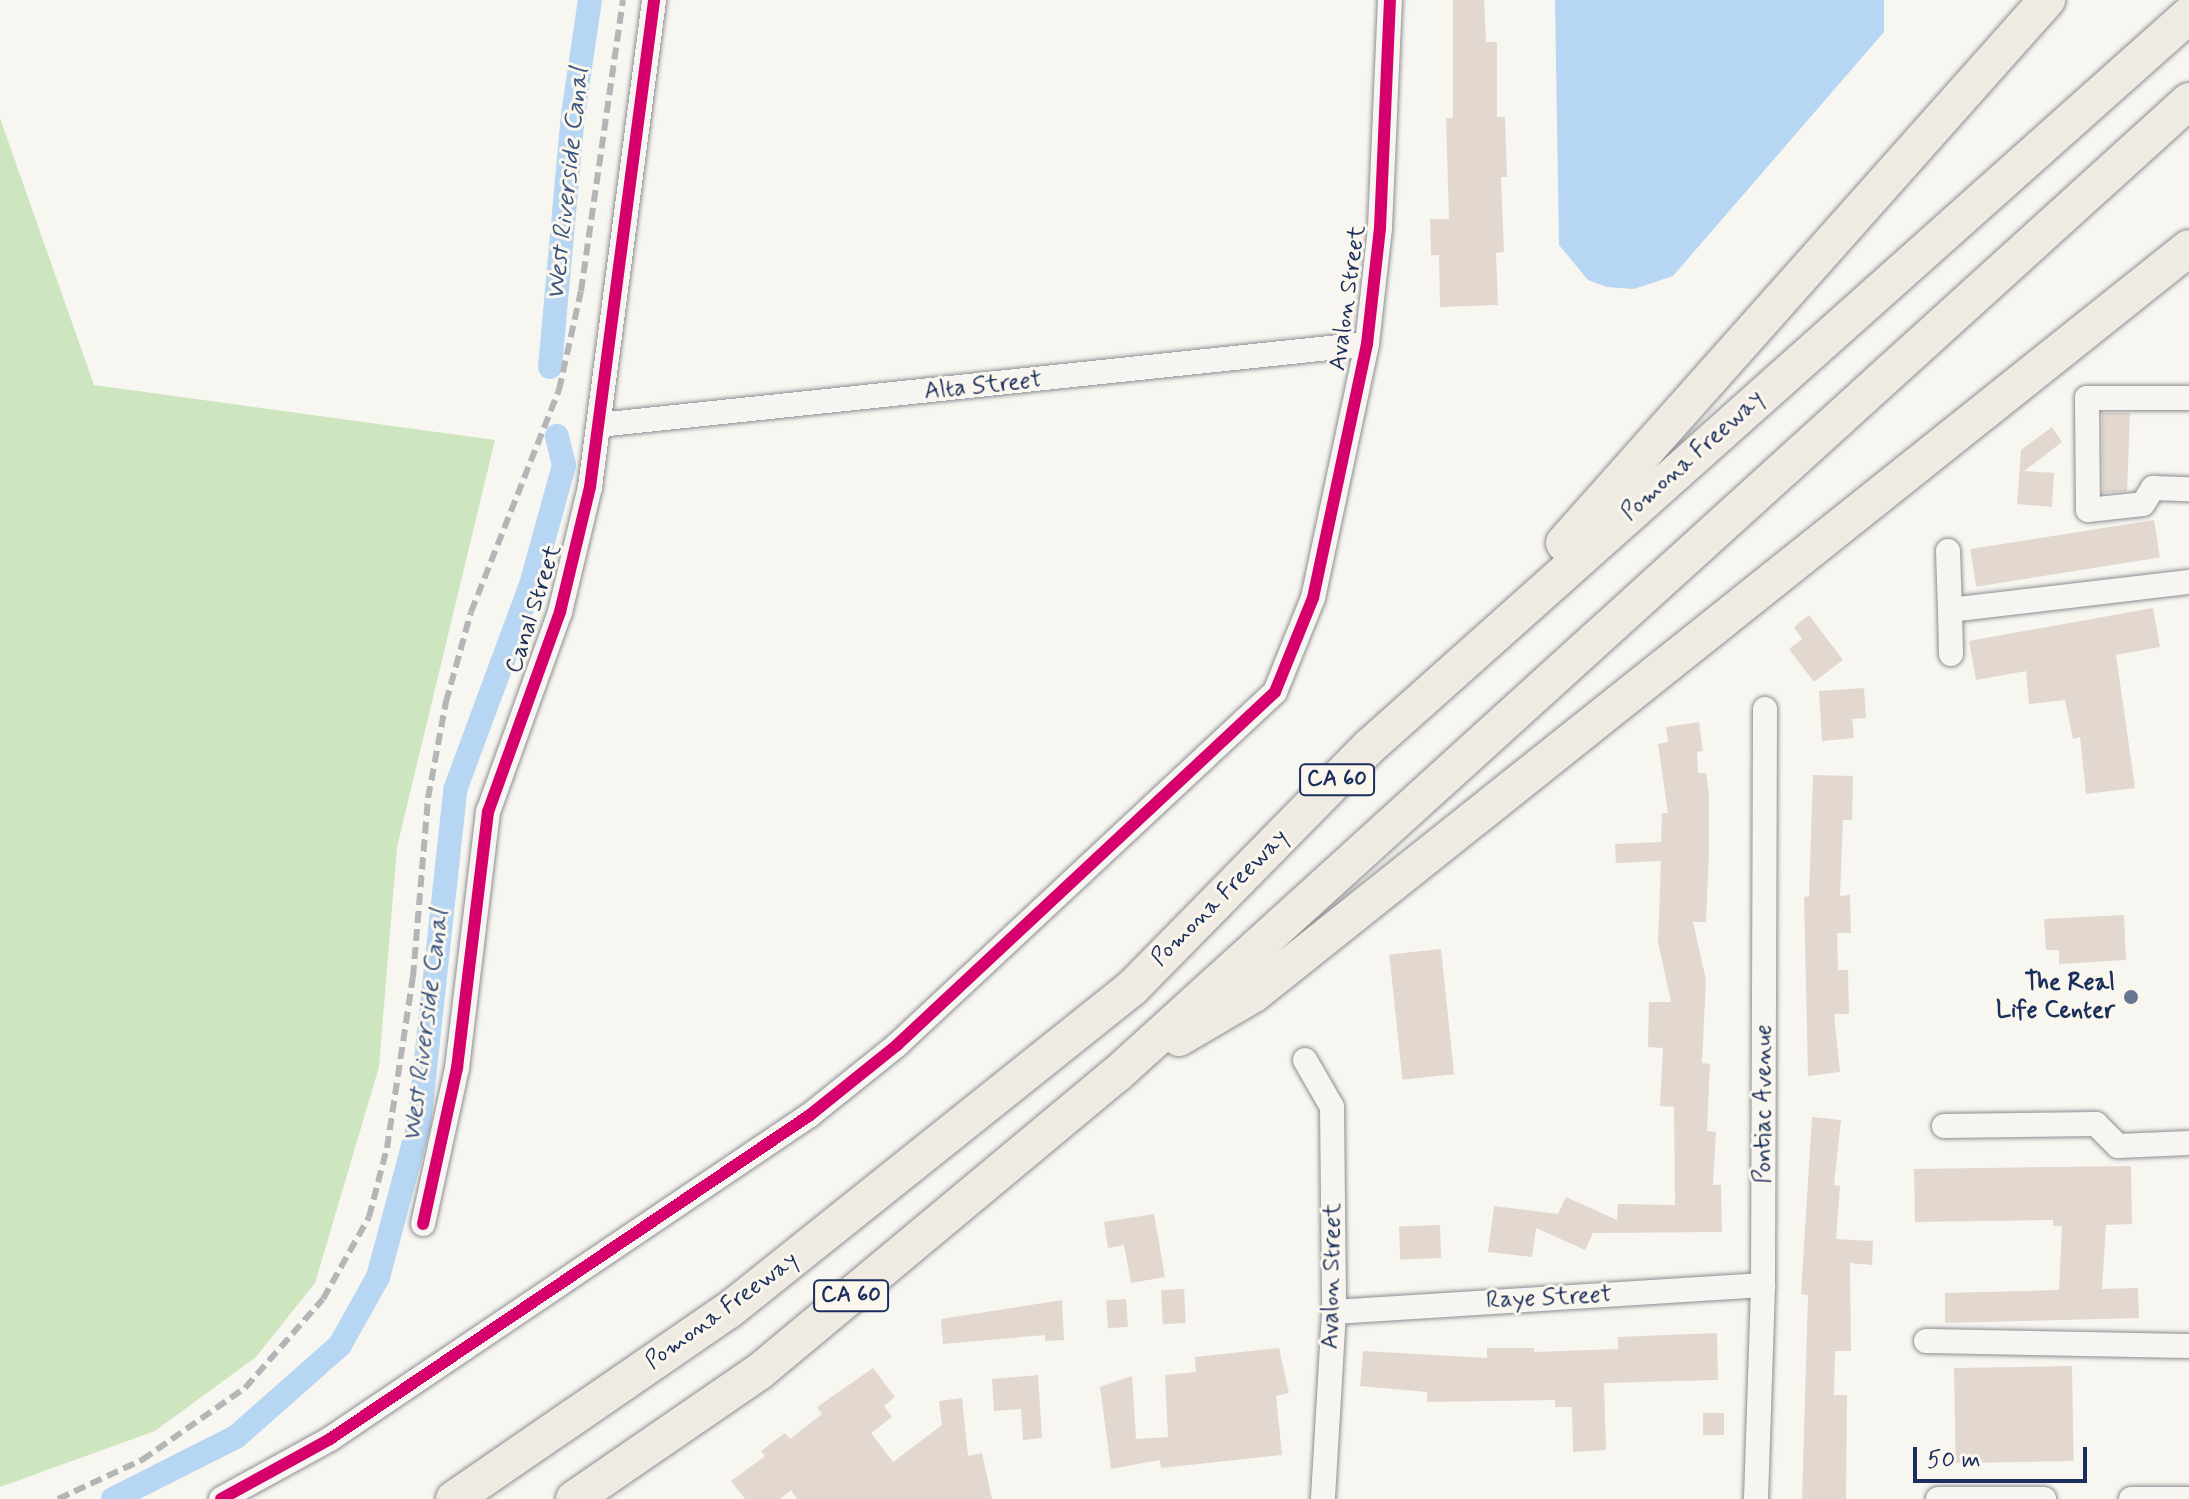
<!DOCTYPE html>
<style>
body{margin:0}
#map{position:relative;width:2189px;height:1499px;overflow:hidden;background:#f8f6f0;font-family:Mynerve,sans-serif}
div>[style]{position:absolute}
.green>*{inset:0;background:#cee6c0}
.water>*{inset:0;background:#b6d6f3}
.canal>*{height:24px;margin:-12px;padding:0 12px;transform-origin:12px;border-radius:12px;background:#b6d6f3}
.building>*{inset:0;background:#e2d8cf;transform-origin:0 0}
.roads{filter:drop-shadow(0 0 2px #8b8e94) drop-shadow(0 0 2px #8b8e94)}
.minor>*{height:24px;margin:-12px;padding:0 12px;transform-origin:12px;border-radius:12px;background:#f6f5f1}
.highway>*{height:36px;margin:-18px;padding:0 18px;transform-origin:18px;border-radius:18px;background:#f0ebe2}
.rail>*{height:6px;margin-top:-3px;transform-origin:0;background:repeating-linear-gradient(90deg,#b3b5b7 0 12px,transparent 0 18px)}
.cycleway>*{height:12px;margin:-6px;padding:0 6px;transform-origin:6px;border-radius:6px;background:#d6006c}
.dots>*{width:22px;height:22px;translate:-50% -50%;box-sizing:border-box;border:4px solid #fbf7ec;border-radius:50%}
span{translate:-50% -50%;white-space:nowrap;text-align:center;line-height:1.15;-webkit-text-stroke:6px #fbf7ec;paint-order:stroke}
.shield-label span{padding:2px 6px;background:#fbf7ec;border:2px solid;border-radius:6px;-webkit-text-stroke-width:0}
.shield-label{font-size:22px;color:#1b2f5e;font-weight:700}
.street-label{font-size:24px;color:#1b2f5e}
.poi-label{font-size:24px;color:#1b2f5e;font-weight:700}
.right{translate:-100% -50%;text-align:right}
.water-label{font-size:26px;color:#3a5684;font-style:italic}
.scale{position:absolute;left:1913px;top:1447px;width:174px;height:36px;box-sizing:border-box;border:4px solid #1b2f5e;border-top:0;padding-left:10px;font-size:24px;line-height:28px;white-space:nowrap;color:#1b2f5e;-webkit-text-stroke:6px #fbf7ec;paint-order:stroke}
</style>
<div id="map">
<div class="green">
<i style="clip-path:polygon(0 118px,94px 385px,495px 440px,397px 847px,379px 1067px,315px 1283px,256px 1357px,155px 1431px,0 1487px)"></i>
</div>
<div class="water">
<i style="clip-path:polygon(1555px 0,1884px 0,1884px 32px,1673px 276px,1634px 289px,1607px 287px,1588px 280px,1559px 245px)"></i>
</div>
<div class="canal">
<i style="left:550px;top:367px;width:253px;rotate:-84.8deg"></i>
<i style="left:573px;top:115px;width:116px;rotate:-81.6deg"></i>
<i style="left:113px;top:1499px;width:138px;rotate:-26.8deg"></i>
<i style="left:236px;top:1437px;width:139px;rotate:-41.5deg"></i>
<i style="left:340px;top:1345px;width:78px;rotate:-60.8deg"></i>
<i style="left:378px;top:1277px;width:158px;rotate:-75deg"></i>
<i style="left:419px;top:1124px;width:336px;rotate:-83.8deg"></i>
<i style="left:455px;top:790px;width:219px;rotate:-69.7deg"></i>
<i style="left:531px;top:585px;width:124px;rotate:-74.6deg"></i>
<i style="left:564px;top:465px;width:30px;rotate:-104deg"></i>
</div>
<div class="building">
<i style="clip-path:polygon(1453px 0,1484px 0,1486px 42px,1497px 42px,1497px 117px,1505px 117px,1507px 177px,1501px 177px,1504px 252px,1496px 253px,1498px 305px,1440px 307px,1439px 255px,1431px 255px,1430px 219px,1449px 219px,1446px 118px,1453px 118px)"></i>
<i style="clip-path:polygon(2102px 413px,2130px 413px,2127px 491px,2103px 493px)"></i>
<i style="clip-path:polygon(2052px 427px,2062px 442px,2024px 471px,2054px 473px,2052px 507px,2017px 504px,2021px 450px)"></i>
<i style="left:2154px;top:520px;width:38px;height:186px;rotate:81deg"></i>
<i style="clip-path:polygon(2153px 608px,2160px 647px,2116px 655px,2135px 788px,2086px 794px,2080px 737px,2073px 739px,2065px 700px,2029px 704px,2026px 671px,1976px 680px,1969px 641px)"></i>
<i style="clip-path:polygon(1809px 615px,1843px 660px,1814px 682px,1789px 649px,1802px 639px,1794px 627px)"></i>
<i style="clip-path:polygon(1864px 688px,1866px 718px,1852px 719px,1854px 738px,1822px 741px,1819px 691px)"></i>
<i style="clip-path:polygon(1699px 722px,1703px 751px,1697px 752px,1698px 773px,1706px 773px,1709px 794px,1709px 849px,1706px 922px,1693px 922px,1706px 980px,1702px 1063px,1710px 1064px,1707px 1131px,1716px 1132px,1713px 1185px,1721px 1185px,1722px 1232px,1593px 1233px,1585px 1250px,1536px 1228px,1532px 1257px,1488px 1252px,1494px 1206px,1558px 1214px,1566px 1197px,1617px 1220px,1618px 1204px,1675px 1205px,1674px 1107px,1660px 1106px,1663px 1048px,1648px 1047px,1649px 1002px,1671px 1002px,1658px 942px,1661px 861px,1616px 863px,1615px 844px,1661px 842px,1662px 813px,1668px 813px,1658px 744px,1668px 742px,1666px 727px)"></i>
<i style="clip-path:polygon(1813px 775px,1853px 776px,1852px 820px,1843px 820px,1840px 896px,1850px 895px,1851px 933px,1837px 933px,1838px 970px,1848px 970px,1849px 1014px,1834px 1014px,1840px 1072px,1808px 1076px,1804px 897px,1809px 896px)"></i>
<i style="clip-path:polygon(2124px 915px,2126px 960px,2059px 964px,2059px 950px,2046px 950px,2044px 919px)"></i>
<i style="left:1441px;top:949px;width:126px;height:52px;rotate:84deg"></i>
<i style="clip-path:polygon(1812px 1117px,1841px 1120px,1834px 1185px,1840px 1186px,1836px 1239px,1873px 1241px,1872px 1265px,1850px 1263px,1851px 1351px,1835px 1351px,1834px 1395px,1847px 1395px,1846px 1499px,1802px 1499px,1808px 1295px,1801px 1294px)"></i>
<i style="clip-path:polygon(2131px 1166px,2132px 1224px,2106px 1225px,2102px 1289px,2138px 1288px,2139px 1318px,1945px 1323px,1945px 1293px,2059px 1290px,2062px 1226px,2053px 1226px,2053px 1220px,1915px 1222px,1914px 1169px)"></i>
<i style="clip-path:polygon(1154px 1214px,1165px 1277px,1131px 1283px,1124px 1245px,1108px 1248px,1104px 1222px)"></i>
<i style="left:1440px;top:1225px;width:33px;height:41px;rotate:88deg"></i>
<i style="left:1184px;top:1289px;width:34px;height:23px;rotate:87deg"></i>
<i style="left:1126px;top:1299px;width:28px;height:20px;rotate:86deg"></i>
<i style="clip-path:polygon(1062px 1300px,1064px 1340px,1045px 1341px,1045px 1335px,943px 1344px,941px 1319px)"></i>
<i style="clip-path:polygon(1717px 1333px,1718px 1380px,1604px 1383px,1606px 1450px,1573px 1452px,1572px 1407px,1555px 1407px,1555px 1400px,1427px 1402px,1427px 1392px,1360px 1386px,1363px 1351px,1487px 1358px,1487px 1348px,1534px 1348px,1534px 1352px,1618px 1349px,1618px 1337px)"></i>
<i style="clip-path:polygon(1279px 1348px,1289px 1393px,1276px 1396px,1282px 1455px,1161px 1468px,1160px 1460px,1111px 1469px,1100px 1387px,1132px 1376px,1136px 1439px,1168px 1437px,1165px 1375px,1196px 1372px,1195px 1357px)"></i>
<i style="left:2072px;top:1366px;width:95px;height:118px;rotate:89deg"></i>
<i style="clip-path:polygon(873px 1368px,895px 1397px,884px 1406px,892px 1417px,871px 1433px,893px 1462px,942px 1425px,939px 1401px,962px 1398px,968px 1456px,982px 1453px,992px 1499px,797px 1499px,791px 1490px,780px 1499px,745px 1499px,731px 1481px,765px 1456px,761px 1451px,785px 1433px,790px 1439px,822px 1414px,817px 1407px)"></i>
<i style="clip-path:polygon(1038px 1375px,1042px 1438px,1023px 1440px,1021px 1409px,994px 1411px,992px 1379px)"></i>
<i style="left:1703px;top:1413px;width:21px;height:22px"></i>
</div>
<div class="roads">
<div class="minor">
<i style="left:2189px;top:398px;width:102px;rotate:180deg"></i>
<i style="left:2087px;top:398px;width:112px;rotate:89.5deg"></i>
<i style="left:2088px;top:510px;width:55px;rotate:-6.2deg"></i>
<i style="left:2143px;top:504px;width:19px;rotate:-58deg"></i>
<i style="left:2153px;top:488px;width:36px;rotate:2deg"></i>
<i style="left:599px;top:425px;width:772px;rotate:-6.02deg"></i>
<i style="left:1948px;top:551px;width:59px;rotate:88.1deg"></i>
<i style="left:1950px;top:610px;width:241px;rotate:-6.7deg"></i>
<i style="left:1950px;top:610px;width:44px;rotate:88.7deg"></i>
<i style="left:1305px;top:1060px;width:54px;rotate:60.1deg"></i>
<i style="left:1332px;top:1107px;width:205px;rotate:89.4deg"></i>
<i style="left:1334px;top:1312px;width:187px;rotate:93.4deg"></i>
<i style="left:1944px;top:1126px;width:152px;rotate:-0.8deg"></i>
<i style="left:2096px;top:1124px;width:31px;rotate:45deg"></i>
<i style="left:2118px;top:1146px;width:71px;rotate:-2.4deg"></i>
<i style="left:423px;top:1224px;width:160px;rotate:-77.7deg"></i>
<i style="left:457px;top:1068px;width:258px;rotate:-83.1deg"></i>
<i style="left:488px;top:812px;width:213px;rotate:-70.2deg"></i>
<i style="left:560px;top:612px;width:129px;rotate:-76.5deg"></i>
<i style="left:590px;top:487px;width:491px;rotate:-82.5deg"></i>
<i style="left:1334px;top:1312px;width:430px;rotate:-3.6deg"></i>
<i style="left:1926px;top:1341px;width:263px;rotate:1.1deg"></i>
<i style="left:221px;top:1499px;width:124px;rotate:-28.8deg"></i>
<i style="left:330px;top:1439px;width:579px;rotate:-34.02deg"></i>
<i style="left:810px;top:1115px;width:112px;rotate:-38.8deg"></i>
<i style="left:897px;top:1045px;width:517px;rotate:-43.04deg"></i>
<i style="left:1275px;top:692px;width:101px;rotate:-68deg"></i>
<i style="left:1313px;top:598px;width:260px;rotate:-78deg"></i>
<i style="left:1367px;top:344px;width:117px;rotate:-83.6deg"></i>
<i style="left:1380px;top:228px;width:228px;rotate:-87.5deg"></i>
<i style="left:1756px;top:1499px;width:214px;rotate:-88.1deg"></i>
<i style="left:1763px;top:1285px;width:576px;rotate:-89.8deg"></i>
<i style="left:1938px;top:1499px;width:106px"></i>
<i style="left:2131px;top:1499px;width:58px"></i>
</div>
<div class="highway">
<i style="left:1564px;top:543px;width:727px;rotate:-48.35deg"></i>
<i style="left:1179px;top:1038px;width:87px;rotate:-30.4deg"></i>
<i style="left:1254px;top:994px;width:1196px;rotate:-38.58deg"></i>
<i style="left:454px;top:1499px;width:332px;rotate:-34.5deg"></i>
<i style="left:728px;top:1311px;width:517px;rotate:-38.64deg"></i>
<i style="left:1132px;top:988px;width:338px;rotate:-45.5deg"></i>
<i style="left:1369px;top:747px;width:1099px;rotate:-41.75deg"></i>
<i style="left:574px;top:1499px;width:224px;rotate:-34.5deg"></i>
<i style="left:759px;top:1372px;width:464px;rotate:-39.8deg"></i>
<i style="left:1116px;top:1075px;width:1449px;rotate:-42.23deg"></i>
</div>
</div>
<div class="rail">
<i style="left:58px;top:1499px;width:93px;rotate:-24.9deg"></i>
<i style="left:142px;top:1460px;width:126px;rotate:-35deg"></i>
<i style="left:245px;top:1388px;width:118px;rotate:-48.8deg"></i>
<i style="left:323px;top:1299px;width:94px;rotate:-60.7deg"></i>
<i style="left:369px;top:1217px;width:71px;rotate:-75.4deg"></i>
<i style="left:387px;top:1148px;width:173px;rotate:-81.4deg"></i>
<i style="left:413px;top:977px;width:180px;rotate:-85.2deg"></i>
<i style="left:428px;top:798px;width:98px;rotate:-79.4deg"></i>
<i style="left:446px;top:702px;width:93px;rotate:-74.5deg"></i>
<i style="left:471px;top:612px;width:239px;rotate:-68.4deg"></i>
<i style="left:559px;top:390px;width:101px;rotate:-77.5deg"></i>
<i style="left:581px;top:291px;width:294px;rotate:-81.8deg"></i>
</div>
<div class="cycleway">
<i style="left:423px;top:1224px;width:160px;rotate:-77.7deg"></i>
<i style="left:457px;top:1068px;width:258px;rotate:-83.1deg"></i>
<i style="left:488px;top:812px;width:213px;rotate:-70.2deg"></i>
<i style="left:560px;top:612px;width:129px;rotate:-76.5deg"></i>
<i style="left:590px;top:487px;width:491px;rotate:-82.5deg"></i>
<i style="left:221px;top:1499px;width:124px;rotate:-28.8deg"></i>
<i style="left:330px;top:1439px;width:579px;rotate:-34.02deg"></i>
<i style="left:810px;top:1115px;width:112px;rotate:-38.8deg"></i>
<i style="left:897px;top:1045px;width:517px;rotate:-43.04deg"></i>
<i style="left:1275px;top:692px;width:101px;rotate:-68deg"></i>
<i style="left:1313px;top:598px;width:260px;rotate:-78deg"></i>
<i style="left:1367px;top:344px;width:117px;rotate:-83.6deg"></i>
<i style="left:1380px;top:228px;width:228px;rotate:-87.5deg"></i>
</div>
<div class="dots">
<i style="left:2131px;top:997px;background:#687591"></i>
</div>
<div class="shield-label">
<span style="left:1337px;top:780px">CA 60</span>
<span style="left:851px;top:1296px">CA 60</span>
</div>
<div class="street-label">
<span style="left:1348px;top:298px;rotate:-82deg">Avalon Street</span>
<span style="left:983px;top:386px;rotate:-6deg">Alta Street</span>
<span style="left:1693px;top:456px;rotate:-42deg">Pomona Freeway</span>
<span style="left:534px;top:609px;rotate:-72deg">Canal Street</span>
<span style="left:1220px;top:898px;rotate:-45deg">Pomona Freeway</span>
<span style="left:1764px;top:1104px;rotate:-90deg">Pontiac Avenue</span>
<span style="left:1332px;top:1276px;rotate:-89deg">Avalon Street</span>
<span style="left:1549px;top:1298px;rotate:-3deg">Raye Street</span>
<span style="left:722px;top:1311px;rotate:-36deg">Pomona Freeway</span>
</div>
<div class="poi-label">
<span class="right" style="left:2115px;top:997px">The Real<br>Life Center</span>
</div>
<div class="water-label">
<span style="left:569px;top:184px;rotate:-84deg">West Riverside Canal</span>
<span style="left:427px;top:1026px;rotate:-83deg">West Riverside Canal</span>
</div>
<div class="scale">50 m</div>
</div>
